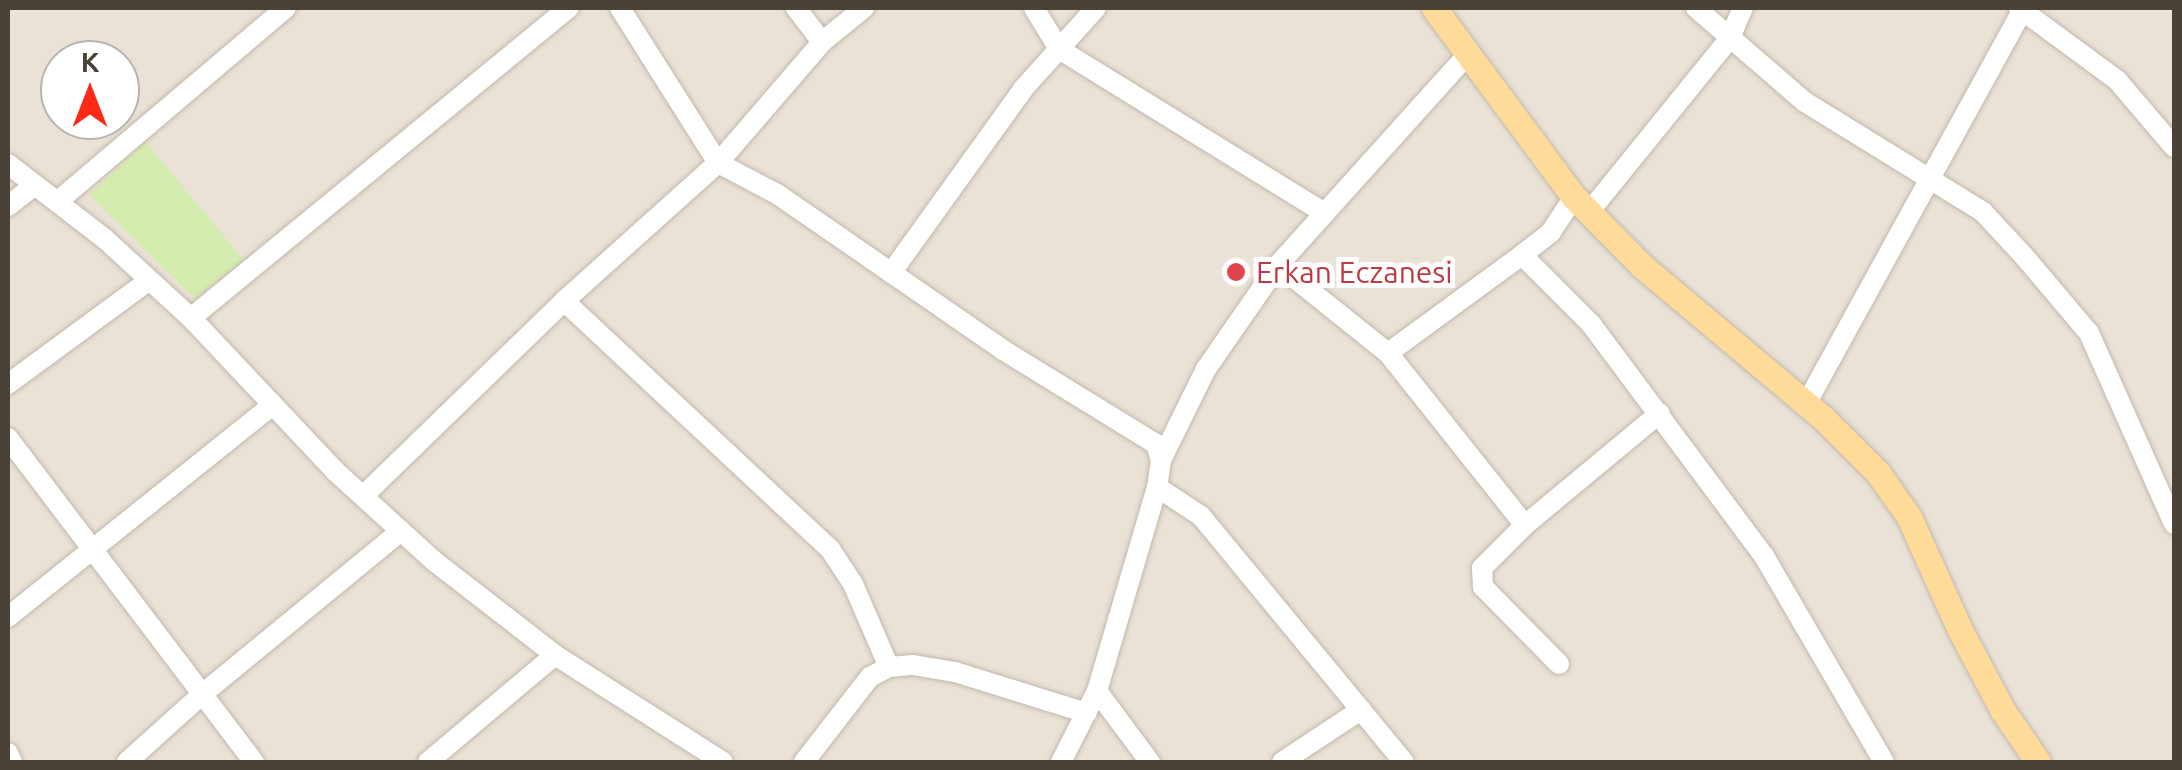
<!DOCTYPE html>
<style>
body{margin:0}
#map{position:relative;width:2182px;height:770px;overflow:hidden;background:#f5f1e9;font-family:Ubuntu,sans-serif}
div>[style]{position:absolute}
.residential>*{inset:0;background:#eae2d7}
.green>*{inset:0;background:#d5ecb0}
.roads{filter:drop-shadow(0 0 2px #c2b8ab) drop-shadow(0 0 2px #c2b8ab)}
.minor>*{height:20px;margin:-10px;padding:0 10px;transform-origin:10px;border-radius:10px;background:#fff}
.major>*{height:25px;margin:-12.5px;padding:0 12.5px;transform-origin:12.5px;border-radius:12.5px;background:#ffdb99}
.dots>*{width:28px;height:28px;translate:-50% -50%;box-sizing:border-box;border:5px solid #fff;border-radius:50%}
span{translate:-50% -50%;white-space:nowrap;text-align:center;line-height:1.15;-webkit-text-stroke:10px #fff;paint-order:stroke}
.health-label{font-size:30px;color:#be3a42}
.left{translate:0 -50%;text-align:left}
.frame{position:absolute;inset:0;border:10px solid #4a4137;pointer-events:none}
.north{position:absolute;left:40px;top:40px;width:100px;height:100px;box-sizing:border-box;background:#fff;border:2px solid #b7b3af;border-radius:50%;rotate:0deg;font-size:28px;font-weight:700;line-height:40px;text-align:center;color:#4a4137}
.north::after{content:'';display:block;margin:auto;width:35px;height:45px;background:#ff2917;clip-path:polygon(50% 0,100% 100%,50% 72%,0 100%)}
</style>
<div id="map">
<div class="residential">
<i style="clip-path:polygon(evenodd,8px 8px,2174px 8px,2174px 762px,8px 762px,8px 8px,60px 60px,120px 60px,120px 120px,60px 120px,60px 60px)"></i>
</div>
<div class="green">
<i style="clip-path:polygon(145px 141px,244px 260px,195px 299px,89px 195px)"></i>
</div>
<div class="roads">
<div class="minor">
<i style="left:620px;top:8px;width:183px;rotate:57.7deg"></i>
<i style="left:718px;top:163px;width:160px;rotate:-49.3deg"></i>
<i style="left:822px;top:42px;width:54px;rotate:-39deg"></i>
<i style="left:796px;top:8px;width:43px;rotate:52.6deg"></i>
<i style="left:1034px;top:8px;width:48px;rotate:58.6deg"></i>
<i style="left:1059px;top:49px;width:312px;rotate:31.7deg"></i>
<i style="left:1696px;top:8px;width:144px;rotate:40.8deg"></i>
<i style="left:1805px;top:102px;width:209px;rotate:31.7deg"></i>
<i style="left:1983px;top:212px;width:59px;rotate:47.1deg"></i>
<i style="left:2023px;top:255px;width:102px;rotate:49.8deg"></i>
<i style="left:2089px;top:333px;width:209px;rotate:66deg"></i>
<i style="left:2019px;top:8px;width:122px;rotate:36.3deg"></i>
<i style="left:2117px;top:80px;width:88px;rotate:49.6deg"></i>
<i style="left:8px;top:164px;width:123px;rotate:37.7deg"></i>
<i style="left:105px;top:239px;width:117px;rotate:42.6deg"></i>
<i style="left:191px;top:318px;width:210px;rotate:46.7deg"></i>
<i style="left:335px;top:471px;width:134px;rotate:42.3deg"></i>
<i style="left:434px;top:561px;width:153px;rotate:37.8deg"></i>
<i style="left:555px;top:655px;width:199px;rotate:32.5deg"></i>
<i style="left:57px;top:202px;width:300px;rotate:-40.3deg"></i>
<i style="left:8px;top:206px;width:34px;rotate:-38deg"></i>
<i style="left:1589px;top:212px;width:224px;rotate:-51deg"></i>
<i style="left:1730px;top:38px;width:33px;rotate:-67deg"></i>
<i style="left:1522px;top:255px;width:98px;rotate:45deg"></i>
<i style="left:1591px;top:324px;width:289px;rotate:53.3deg"></i>
<i style="left:1764px;top:556px;width:238px;rotate:59.8deg"></i>
<i style="left:1278px;top:265px;width:141px;rotate:38.7deg"></i>
<i style="left:1388px;top:353px;width:220px;rotate:51.5deg"></i>
<i style="left:891px;top:273px;width:226px;rotate:-54.3deg"></i>
<i style="left:1023px;top:89px;width:109px;rotate:-48deg"></i>
<i style="left:564px;top:301px;width:364px;rotate:43deg"></i>
<i style="left:830px;top:549px;width:42px;rotate:56.7deg"></i>
<i style="left:853px;top:584px;width:90px;rotate:66.6deg"></i>
<i style="left:191px;top:318px;width:489px;rotate:-39.4deg"></i>
<i style="left:1388px;top:353px;width:166px;rotate:-36.2deg"></i>
<i style="left:1522px;top:255px;width:37px;rotate:-38deg"></i>
<i style="left:1551px;top:232px;width:42px;rotate:-56.7deg"></i>
<i style="left:8px;top:384px;width:174px;rotate:-36.3deg"></i>
<i style="left:1806px;top:404px;width:452px;rotate:-61.2deg"></i>
<i style="left:8px;top:438px;width:407px;rotate:52.8deg"></i>
<i style="left:1161px;top:460px;width:102px;rotate:-63.7deg"></i>
<i style="left:1206px;top:369px;width:126px;rotate:-55.3deg"></i>
<i style="left:1278px;top:265px;width:284px;rotate:-48deg"></i>
<i style="left:363px;top:496px;width:280px;rotate:-44.1deg"></i>
<i style="left:564px;top:301px;width:207px;rotate:-41.9deg"></i>
<i style="left:718px;top:163px;width:67px;rotate:27.7deg"></i>
<i style="left:777px;top:194px;width:275px;rotate:34.6deg"></i>
<i style="left:1003px;top:350px;width:180px;rotate:31.6deg"></i>
<i style="left:1156px;top:444px;width:17px;rotate:73deg"></i>
<i style="left:1161px;top:460px;width:27px;rotate:98deg"></i>
<i style="left:8px;top:617px;width:337px;rotate:-38.7deg"></i>
<i style="left:1559px;top:664px;width:108px;rotate:-134.6deg"></i>
<i style="left:1483px;top:587px;width:19px;rotate:-93deg"></i>
<i style="left:1482px;top:568px;width:61px;rotate:-45deg"></i>
<i style="left:1525px;top:525px;width:175px;rotate:-39.7deg"></i>
<i style="left:1097px;top:691px;width:89px;rotate:53.3deg"></i>
<i style="left:8px;top:753px;width:10px;rotate:66deg"></i>
<i style="left:127px;top:762px;width:98px;rotate:-42.1deg"></i>
<i style="left:200px;top:696px;width:260px;rotate:-39.4deg"></i>
<i style="left:428px;top:762px;width:166px;rotate:-40.1deg"></i>
<i style="left:804px;top:762px;width:108px;rotate:-52.2deg"></i>
<i style="left:870px;top:677px;width:21px;rotate:-28deg"></i>
<i style="left:889px;top:667px;width:24px;rotate:-5deg"></i>
<i style="left:913px;top:665px;width:43px;rotate:9.5deg"></i>
<i style="left:955px;top:672px;width:138px;rotate:17.3deg"></i>
<i style="left:1061px;top:762px;width:80px;rotate:-63.1deg"></i>
<i style="left:1097px;top:691px;width:213px;rotate:-73.6deg"></i>
<i style="left:1157px;top:487px;width:53px;rotate:33.4deg"></i>
<i style="left:1201px;top:516px;width:319px;rotate:50.5deg"></i>
<i style="left:1282px;top:762px;width:95px;rotate:-33.4deg"></i>
</div>
<div class="major">
<i style="left:1434px;top:8px;width:235px;rotate:53.5deg"></i>
<i style="left:1574px;top:197px;width:97px;rotate:45.4deg"></i>
<i style="left:1642px;top:266px;width:236px;rotate:40deg"></i>
<i style="left:1823px;top:418px;width:78px;rotate:45deg"></i>
<i style="left:1878px;top:473px;width:54px;rotate:54.8deg"></i>
<i style="left:1909px;top:517px;width:126px;rotate:65.7deg"></i>
<i style="left:1961px;top:632px;width:89px;rotate:62deg"></i>
<i style="left:2003px;top:711px;width:62px;rotate:55.5deg"></i>
</div>
</div>
<div class="dots">
<i style="left:1236px;top:272px;background:#e0444e"></i>
</div>
<div class="health-label">
<span class="left" style="left:1256px;top:272px">Erkan Eczanesi</span>
</div>
<div class="frame"></div>
<div class="north">K</div>
</div>
